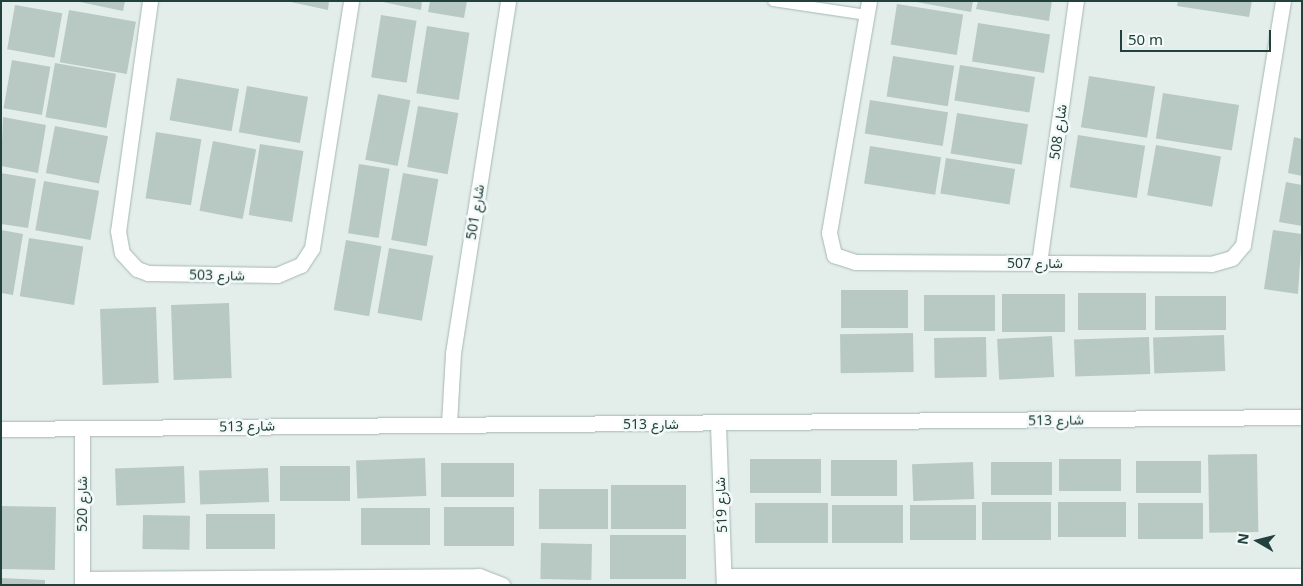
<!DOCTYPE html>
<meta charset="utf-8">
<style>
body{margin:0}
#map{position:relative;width:1303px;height:586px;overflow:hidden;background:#e3eeeb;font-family:"Noto Sans",Vazirmatn,sans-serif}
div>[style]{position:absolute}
.building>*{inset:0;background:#b8c9c4;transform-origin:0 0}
.roads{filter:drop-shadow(0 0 1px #a5b7b3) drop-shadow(0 0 1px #a5b7b3)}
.service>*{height:10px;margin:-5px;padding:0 5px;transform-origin:5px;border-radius:5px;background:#fff}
.minor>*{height:15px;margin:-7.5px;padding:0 7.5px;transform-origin:7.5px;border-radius:7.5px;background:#fff}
span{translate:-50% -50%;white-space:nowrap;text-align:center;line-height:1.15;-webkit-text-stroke:5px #f4faf8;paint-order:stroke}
.street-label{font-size:14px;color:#22413d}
.frame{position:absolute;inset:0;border:2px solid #22413d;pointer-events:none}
.north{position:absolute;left:1233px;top:516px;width:50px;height:50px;-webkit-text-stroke:4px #f4faf8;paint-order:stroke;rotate:278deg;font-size:14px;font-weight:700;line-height:20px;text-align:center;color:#22413d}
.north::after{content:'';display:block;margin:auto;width:18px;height:22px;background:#22413d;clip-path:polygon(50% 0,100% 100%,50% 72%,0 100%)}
.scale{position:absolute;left:1120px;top:30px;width:151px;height:22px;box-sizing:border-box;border:2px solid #22413d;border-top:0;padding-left:6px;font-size:15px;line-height:18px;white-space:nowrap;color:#22413d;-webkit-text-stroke:4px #f4faf8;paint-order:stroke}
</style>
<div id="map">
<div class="building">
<i style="clip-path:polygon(75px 1px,125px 1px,123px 11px)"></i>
<i style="clip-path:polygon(286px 1px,329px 1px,328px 10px)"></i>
<i style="clip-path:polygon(378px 1px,422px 1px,421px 10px)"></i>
<i style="clip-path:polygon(430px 1px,467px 1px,464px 18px,428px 12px)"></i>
<i style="clip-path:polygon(911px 1px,973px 1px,971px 12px)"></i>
<i style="clip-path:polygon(978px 1px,1052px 1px,1049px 21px,976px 9px)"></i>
<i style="clip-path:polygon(1178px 1px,1252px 1px,1249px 17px,1177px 6px)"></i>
<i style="left:897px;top:4px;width:67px;height:41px;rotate:9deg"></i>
<i style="left:15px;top:5px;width:48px;height:45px;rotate:10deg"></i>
<i style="left:69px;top:10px;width:68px;height:53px;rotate:10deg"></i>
<i style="left:381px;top:15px;width:36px;height:63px;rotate:9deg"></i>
<i style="left:978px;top:23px;width:73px;height:39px;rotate:9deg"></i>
<i style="left:427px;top:26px;width:43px;height:68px;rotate:9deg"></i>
<i style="left:893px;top:56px;width:62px;height:41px;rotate:9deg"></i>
<i style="left:12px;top:60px;width:39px;height:49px;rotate:10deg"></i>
<i style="left:55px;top:63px;width:62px;height:55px;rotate:10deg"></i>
<i style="left:960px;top:65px;width:76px;height:36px;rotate:9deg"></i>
<i style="left:1089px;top:76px;width:67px;height:52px;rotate:9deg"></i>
<i style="left:177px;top:78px;width:63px;height:43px;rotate:10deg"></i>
<i style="left:247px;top:86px;width:62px;height:47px;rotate:10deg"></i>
<i style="left:1163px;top:93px;width:77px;height:46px;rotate:9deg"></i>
<i style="left:378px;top:94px;width:33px;height:67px;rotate:11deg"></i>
<i style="left:870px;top:100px;width:79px;height:34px;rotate:9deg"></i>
<i style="left:418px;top:106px;width:41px;height:62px;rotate:10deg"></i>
<i style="left:957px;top:113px;width:72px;height:41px;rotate:9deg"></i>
<i style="clip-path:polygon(3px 117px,46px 125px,38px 173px,1px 166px)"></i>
<i style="left:55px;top:126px;width:54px;height:48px;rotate:11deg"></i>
<i style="left:156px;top:132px;width:46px;height:67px;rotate:9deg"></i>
<i style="left:1078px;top:135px;width:68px;height:53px;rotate:9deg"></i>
<i style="clip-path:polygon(1294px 137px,1302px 139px,1302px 176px,1288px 173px)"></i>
<i style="left:213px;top:141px;width:44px;height:71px;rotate:11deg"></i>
<i style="left:260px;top:144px;width:44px;height:72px;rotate:9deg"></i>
<i style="left:1156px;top:145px;width:66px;height:51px;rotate:10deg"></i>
<i style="left:870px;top:146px;width:72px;height:38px;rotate:9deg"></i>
<i style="left:946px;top:158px;width:70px;height:36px;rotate:9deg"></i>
<i style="left:359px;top:164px;width:31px;height:70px;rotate:9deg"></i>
<i style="clip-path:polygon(1px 173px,36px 179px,28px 228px,1px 224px)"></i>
<i style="left:403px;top:173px;width:36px;height:68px;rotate:10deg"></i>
<i style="left:44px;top:181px;width:56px;height:50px;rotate:10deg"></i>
<i style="clip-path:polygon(1286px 182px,1302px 185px,1302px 226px,1279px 222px)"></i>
<i style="clip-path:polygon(1px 230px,23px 234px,13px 295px,1px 293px)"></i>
<i style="clip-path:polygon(1273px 230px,1302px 234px,1298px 294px,1264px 289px)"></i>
<i style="left:29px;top:238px;width:55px;height:59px;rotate:9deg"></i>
<i style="left:346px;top:240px;width:36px;height:71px;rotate:10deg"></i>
<i style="left:389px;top:248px;width:45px;height:66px;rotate:10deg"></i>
<i style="left:841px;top:290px;width:67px;height:38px"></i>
<i style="left:1078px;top:293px;width:68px;height:37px"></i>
<i style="left:1002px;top:294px;width:63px;height:38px"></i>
<i style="left:924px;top:295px;width:71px;height:36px"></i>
<i style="left:1155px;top:296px;width:71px;height:34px"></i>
<i style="left:229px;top:303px;width:75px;height:58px;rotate:88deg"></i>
<i style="left:156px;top:307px;width:76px;height:56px;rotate:88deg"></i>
<i style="left:913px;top:333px;width:39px;height:73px;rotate:89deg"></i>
<i style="left:1224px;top:335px;width:36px;height:71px;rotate:88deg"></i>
<i style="left:1052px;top:336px;width:41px;height:55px;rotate:87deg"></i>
<i style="left:986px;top:337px;width:40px;height:52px;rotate:89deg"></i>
<i style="left:1149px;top:337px;width:37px;height:75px;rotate:88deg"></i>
<i style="left:1257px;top:454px;width:78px;height:49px;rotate:89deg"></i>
<i style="left:425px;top:458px;width:38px;height:69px;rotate:88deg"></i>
<i style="left:821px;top:459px;width:34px;height:71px;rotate:90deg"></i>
<i style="left:1121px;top:459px;width:32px;height:62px;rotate:90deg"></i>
<i style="left:831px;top:460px;width:66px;height:36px"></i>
<i style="left:1136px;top:461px;width:65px;height:32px"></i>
<i style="left:973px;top:462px;width:37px;height:61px;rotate:88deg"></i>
<i style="left:1052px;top:462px;width:33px;height:61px;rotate:90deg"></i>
<i style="left:514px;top:463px;width:34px;height:73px;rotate:90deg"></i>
<i style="left:184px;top:466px;width:37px;height:69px;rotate:88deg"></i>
<i style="left:350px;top:466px;width:35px;height:70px;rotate:90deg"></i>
<i style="left:268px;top:468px;width:34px;height:69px;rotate:88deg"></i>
<i style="left:611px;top:485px;width:75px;height:44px"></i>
<i style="left:608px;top:489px;width:40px;height:69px;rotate:90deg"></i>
<i style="left:1051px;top:502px;width:38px;height:69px;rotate:90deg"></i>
<i style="left:1058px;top:502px;width:68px;height:35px"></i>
<i style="left:828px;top:503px;width:40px;height:73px;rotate:90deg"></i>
<i style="left:1138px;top:503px;width:65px;height:36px"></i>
<i style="left:903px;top:505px;width:38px;height:71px;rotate:90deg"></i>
<i style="left:976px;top:505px;width:35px;height:66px;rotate:90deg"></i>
<i style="left:1px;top:506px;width:55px;height:63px;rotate:1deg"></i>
<i style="left:444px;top:507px;width:70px;height:39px"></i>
<i style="left:361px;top:508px;width:69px;height:37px"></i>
<i style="left:206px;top:514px;width:69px;height:35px"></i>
<i style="left:143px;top:515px;width:47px;height:34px;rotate:1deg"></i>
<i style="left:686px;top:535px;width:44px;height:76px;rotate:90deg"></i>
<i style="left:541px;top:543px;width:51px;height:36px;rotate:1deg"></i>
<i style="clip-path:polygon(1px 578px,45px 580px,45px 585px,1px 585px)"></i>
</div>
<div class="roads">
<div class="service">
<i style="left:773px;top:1px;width:95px;rotate:8.5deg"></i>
</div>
<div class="minor">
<i style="left:150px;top:1px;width:232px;rotate:97.9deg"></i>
<i style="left:118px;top:231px;width:22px;rotate:80deg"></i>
<i style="left:122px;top:253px;width:22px;rotate:47deg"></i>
<i style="left:137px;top:269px;width:12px;rotate:20deg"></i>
<i style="left:148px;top:273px;width:129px;rotate:0.9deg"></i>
<i style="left:277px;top:275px;width:26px;rotate:-23deg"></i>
<i style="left:301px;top:265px;width:20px;rotate:-57deg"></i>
<i style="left:312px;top:248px;width:250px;rotate:-81deg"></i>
<i style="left:869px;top:1px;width:235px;rotate:99.8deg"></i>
<i style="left:829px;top:233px;width:23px;rotate:77deg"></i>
<i style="left:834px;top:255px;width:22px;rotate:18deg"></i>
<i style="left:855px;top:262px;width:356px;rotate:0.3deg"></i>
<i style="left:1211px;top:264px;width:22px;rotate:-16deg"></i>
<i style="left:1232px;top:258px;width:17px;rotate:-50deg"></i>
<i style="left:1243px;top:245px;width:247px;rotate:-80.7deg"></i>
<i style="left:1039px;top:263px;width:265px;rotate:-82deg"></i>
<i style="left:449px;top:423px;width:70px;rotate:-86.7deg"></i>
<i style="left:453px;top:353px;width:356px;rotate:-81.1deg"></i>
<i style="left:718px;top:425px;width:160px;rotate:87.9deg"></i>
<i style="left:1px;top:429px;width:1301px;rotate:-0.53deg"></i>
<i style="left:724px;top:576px;width:578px"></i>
<i style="left:82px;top:579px;width:397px;rotate:-0.4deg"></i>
<i style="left:479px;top:576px;width:25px;rotate:21deg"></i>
<i style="left:82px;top:585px;width:156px;rotate:-90deg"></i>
</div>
</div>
<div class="street-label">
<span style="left:1058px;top:132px;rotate:-82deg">شارع 508</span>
<span style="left:475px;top:212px;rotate:-81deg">شارع 501</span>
<span style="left:1035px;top:263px">شارع 507</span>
<span style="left:217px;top:275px;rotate:1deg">شارع 503</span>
<span style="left:1056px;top:420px;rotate:-1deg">شارع 513</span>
<span style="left:651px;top:424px">شارع 513</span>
<span style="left:247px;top:426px;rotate:-1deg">شارع 513</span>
<span style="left:82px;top:504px;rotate:-90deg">شارع 520</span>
<span style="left:721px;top:505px;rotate:-92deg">شارع 519</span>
</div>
<div class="frame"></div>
<div class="north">N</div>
<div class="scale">50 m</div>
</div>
